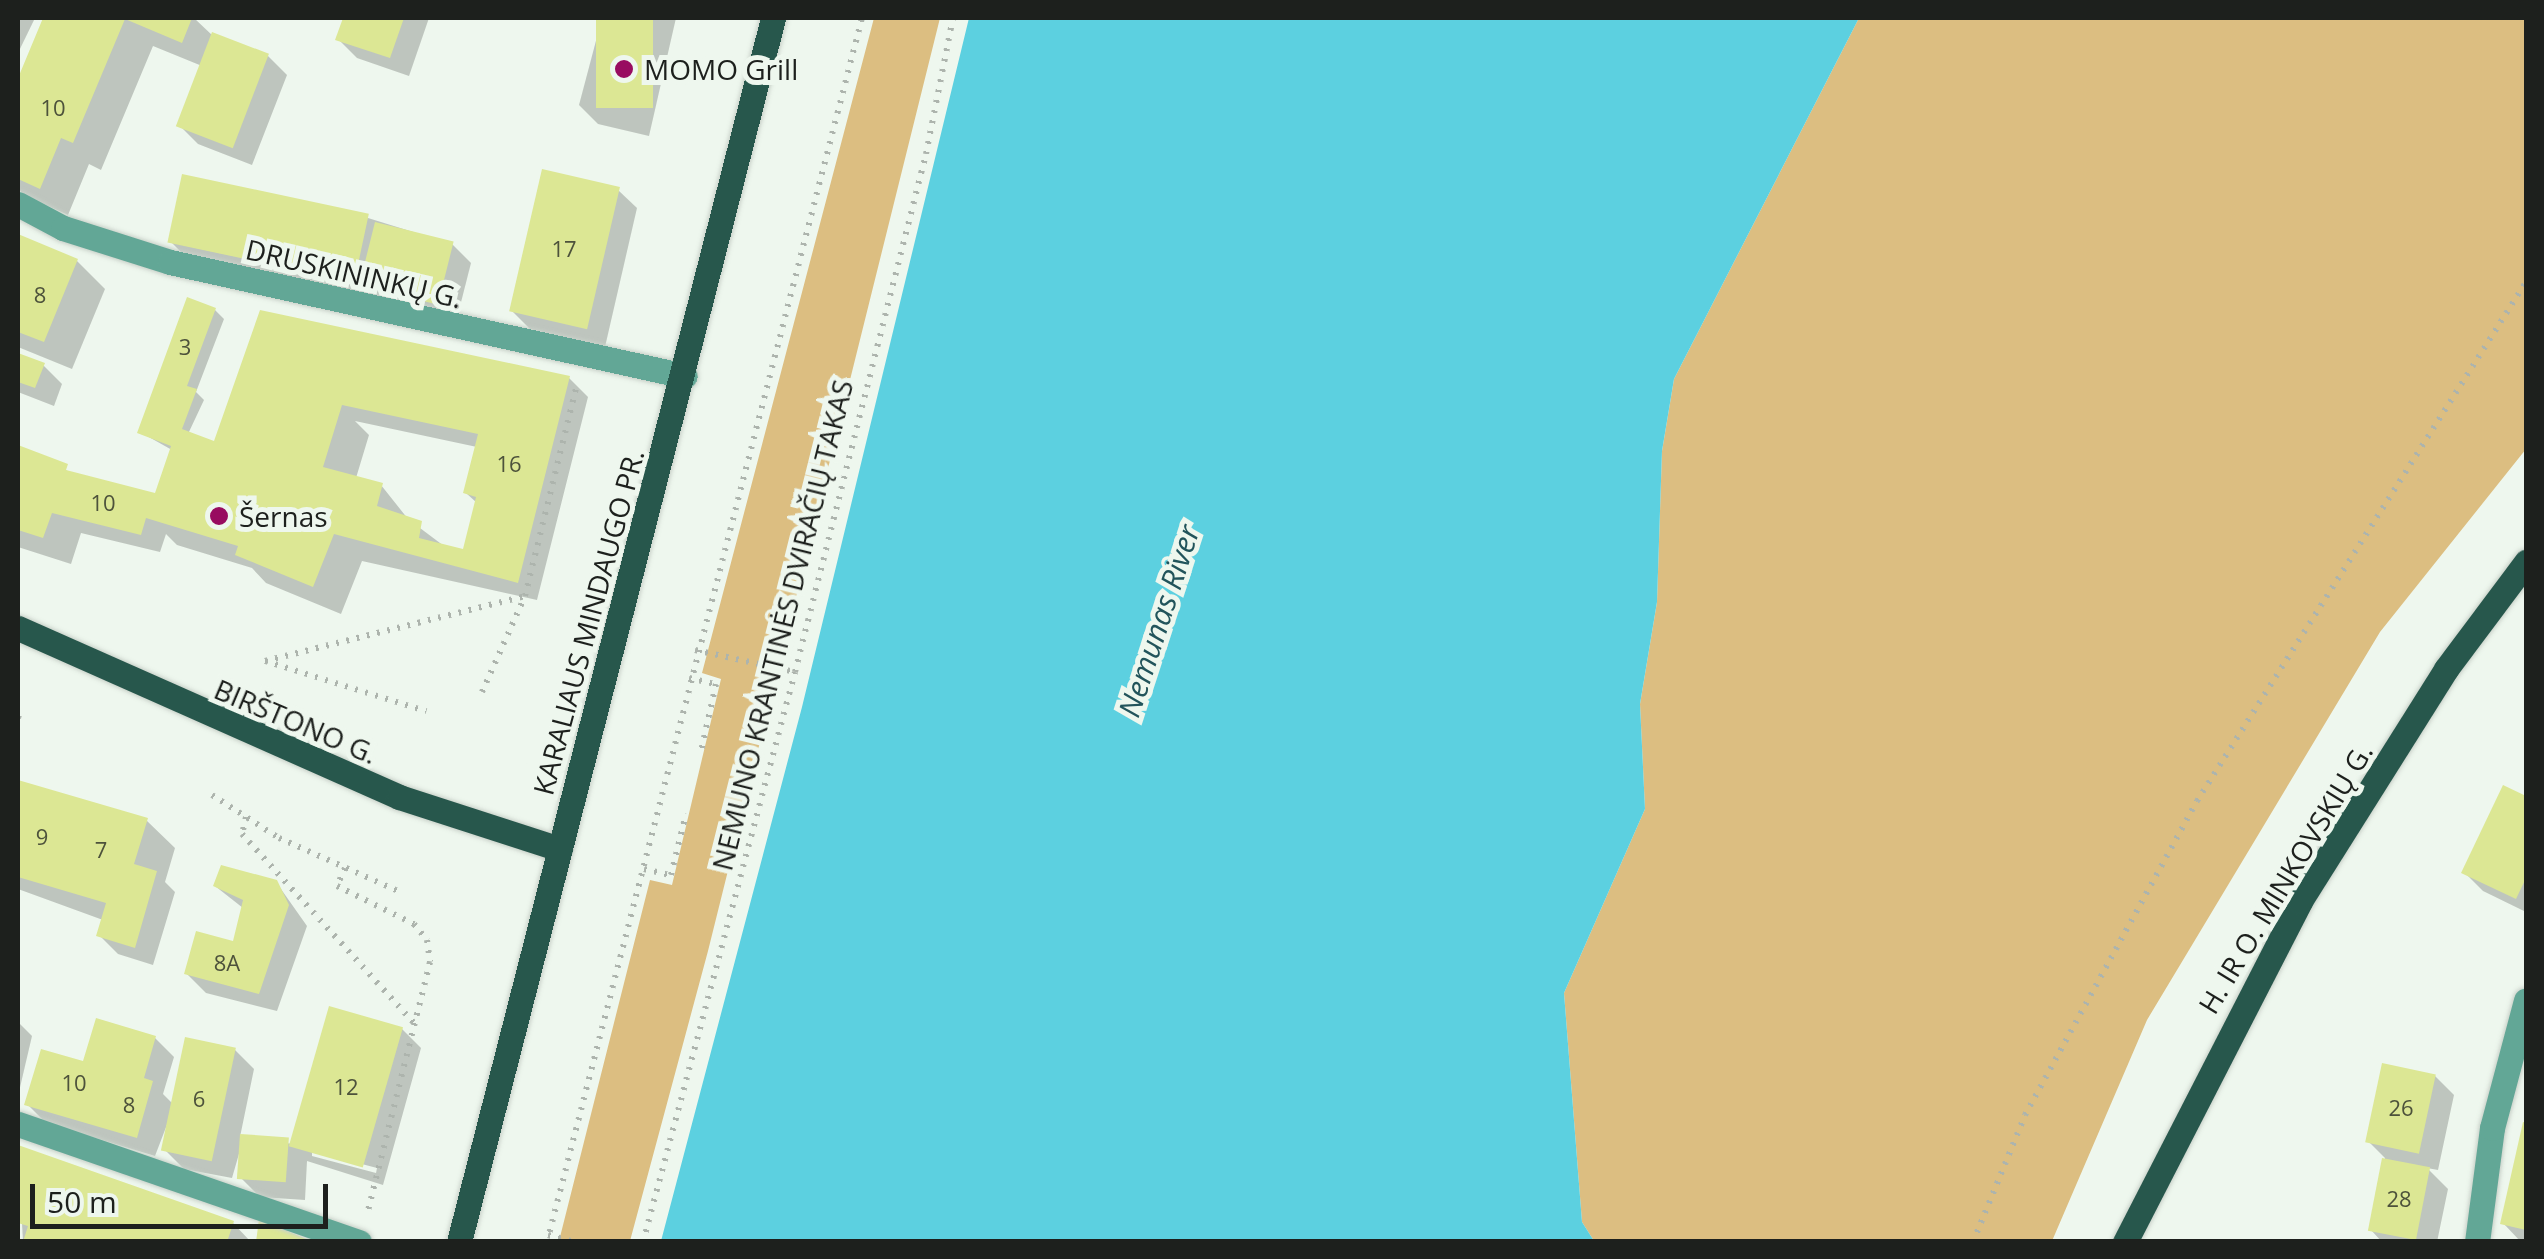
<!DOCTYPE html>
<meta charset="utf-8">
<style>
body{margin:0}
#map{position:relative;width:2544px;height:1259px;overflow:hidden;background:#eef7ee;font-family:"Open Sans",sans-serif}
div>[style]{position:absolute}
.green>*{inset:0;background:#dcbe81}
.water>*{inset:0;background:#5cd0e0}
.shadow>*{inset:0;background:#0003}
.building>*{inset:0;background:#dce794;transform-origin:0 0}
.path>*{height:6px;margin-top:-3px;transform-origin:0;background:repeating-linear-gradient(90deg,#adb4ad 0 2.5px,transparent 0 10.5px)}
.roads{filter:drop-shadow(0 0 2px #c8d0c8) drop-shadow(0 0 2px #c8d0c8)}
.street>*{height:25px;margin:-12.5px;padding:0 12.5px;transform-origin:12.5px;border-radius:12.5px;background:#62a796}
.primary>*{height:25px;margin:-12.5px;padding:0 12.5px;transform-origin:12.5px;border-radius:12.5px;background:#27574c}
.dots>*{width:28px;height:28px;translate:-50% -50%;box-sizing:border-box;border:5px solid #eef7ee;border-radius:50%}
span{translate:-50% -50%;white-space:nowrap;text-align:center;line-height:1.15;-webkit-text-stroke:10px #eef7ee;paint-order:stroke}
.number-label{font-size:22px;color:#4d523b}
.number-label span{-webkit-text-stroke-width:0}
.poi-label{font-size:28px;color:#1d201d}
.left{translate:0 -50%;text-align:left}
.street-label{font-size:28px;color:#1d201d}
.water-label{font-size:30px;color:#22545b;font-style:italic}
.frame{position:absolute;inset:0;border:20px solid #1d201d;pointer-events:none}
.scale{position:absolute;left:30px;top:1184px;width:298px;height:45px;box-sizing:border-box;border:5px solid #1d201d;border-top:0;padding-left:12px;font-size:30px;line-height:35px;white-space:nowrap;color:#1d201d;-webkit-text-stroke:8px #eef7ee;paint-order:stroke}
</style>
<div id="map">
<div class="green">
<i style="clip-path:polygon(874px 18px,940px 18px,708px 951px,630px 1241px,559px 1241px,650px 880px,672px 885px,721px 679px,702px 673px)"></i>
<i style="clip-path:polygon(1859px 18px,2526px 18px,2526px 449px,2380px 632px,2147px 1020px,2052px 1241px,1594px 1241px,1582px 1222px,1564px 993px,1645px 809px,1640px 704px,1657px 602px,1662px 451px,1674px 379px)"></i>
</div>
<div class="water">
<i style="clip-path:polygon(969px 18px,1859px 18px,1674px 379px,1662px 451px,1657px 602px,1640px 704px,1645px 809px,1564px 993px,1582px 1222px,1594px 1241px,661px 1241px,802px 707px)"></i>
</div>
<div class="shadow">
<i style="clip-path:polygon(18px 18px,35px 18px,18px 53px)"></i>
<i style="clip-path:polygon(48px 18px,194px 18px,213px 36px,268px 56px,287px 75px,252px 165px,198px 144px,179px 125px,202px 66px,153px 46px,101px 170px,89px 164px,68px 215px,24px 195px,18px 188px,18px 86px)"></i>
<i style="clip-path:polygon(345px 18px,429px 18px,409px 76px,357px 58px,338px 39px)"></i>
<i style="clip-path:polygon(602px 18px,676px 18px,649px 136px,598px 124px,579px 105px)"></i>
<i style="clip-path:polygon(618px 190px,637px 208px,605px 347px,530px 329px,511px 310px)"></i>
<i style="clip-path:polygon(368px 218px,452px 244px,471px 263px,456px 322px,189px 260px,170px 241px)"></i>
<i style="clip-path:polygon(18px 236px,77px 261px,105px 289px,72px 369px,18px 347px)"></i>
<i style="clip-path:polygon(evenodd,215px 310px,224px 319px,196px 392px,204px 400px,188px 434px,215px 445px,262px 313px,569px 378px,588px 397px,537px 600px,362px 561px,341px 614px,266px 583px,252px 568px,177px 545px,166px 534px,160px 552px,81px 533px,71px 564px,18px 547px,18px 448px,74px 474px,156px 498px,172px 450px,140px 432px,215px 310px,355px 421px,477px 447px,466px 493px,477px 503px,465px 552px,444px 546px,408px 519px,381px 485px,356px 478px,369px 435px,355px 421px)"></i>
<i style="clip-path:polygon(18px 356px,43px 365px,62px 384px,54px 406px,18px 392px)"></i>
<i style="clip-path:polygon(18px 782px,146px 820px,175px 848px,165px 882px,175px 892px,153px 965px,118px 954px,99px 935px,103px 920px,18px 889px)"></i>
<i style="clip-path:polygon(2504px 788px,2526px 799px,2526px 912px,2483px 891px,2464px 872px)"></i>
<i style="clip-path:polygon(276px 882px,307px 926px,277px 1011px,206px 993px,187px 974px,235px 944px,243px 908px,215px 886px)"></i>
<i style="clip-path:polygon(18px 1022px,32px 1036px,18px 1096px)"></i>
<i style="clip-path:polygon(evenodd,402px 1029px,421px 1048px,383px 1185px,307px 1161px,305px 1200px,260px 1197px,241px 1178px,243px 1140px,232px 1178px,184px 1169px,165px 1150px,173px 1109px,155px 1156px,46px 1123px,27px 1104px,85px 1064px,155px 1038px,174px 1057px,163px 1094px,174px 1105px,235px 1050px,254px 1069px,240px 1137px,293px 1144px,402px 1029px,312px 1151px,377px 1168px,376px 1173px,312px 1156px,312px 1151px)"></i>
<i style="clip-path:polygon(2435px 1076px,2454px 1095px,2438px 1170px,2427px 1168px,2448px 1189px,2437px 1242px,2382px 1242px,2371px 1230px,2385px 1158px,2368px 1141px)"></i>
<i style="clip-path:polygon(2525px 1125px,2526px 1242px,2521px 1242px,2503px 1223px)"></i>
<i style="clip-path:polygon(18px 1148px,233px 1223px,251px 1242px,23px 1242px)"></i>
</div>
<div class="building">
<i style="clip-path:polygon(43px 18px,192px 18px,182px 43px,125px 19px,73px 143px,61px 138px,40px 189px,18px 179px,18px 78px)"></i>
<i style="clip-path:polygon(343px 18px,404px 18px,390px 58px,335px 40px)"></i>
<i style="left:596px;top:18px;width:57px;height:90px"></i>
<i style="left:212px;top:32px;width:61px;height:101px;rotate:21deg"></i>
<i style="left:542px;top:169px;width:80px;height:146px;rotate:13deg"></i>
<i style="left:182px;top:174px;width:191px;height:70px;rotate:12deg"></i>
<i style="left:375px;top:222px;width:81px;height:65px;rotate:14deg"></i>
<i style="clip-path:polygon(18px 234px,78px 259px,44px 342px,18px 332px)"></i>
<i style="clip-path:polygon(evenodd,187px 297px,216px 308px,187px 386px,197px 389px,182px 429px,214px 441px,260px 310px,570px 376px,518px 583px,334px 534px,313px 587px,235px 555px,238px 546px,146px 518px,141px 535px,52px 513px,43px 538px,18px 530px,18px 445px,68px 464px,66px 470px,155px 493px,171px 446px,137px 433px,187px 297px,342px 405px,478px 434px,463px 493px,476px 497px,463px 549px,419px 538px,422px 521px,377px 506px,383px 483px,323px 467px,342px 405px)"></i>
<i style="clip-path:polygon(18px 353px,45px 363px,35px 388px,18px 382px)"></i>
<i style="clip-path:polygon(18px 780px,148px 818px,134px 864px,157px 871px,135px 948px,96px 936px,106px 903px,18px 877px)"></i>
<i style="clip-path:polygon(2503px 785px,2526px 796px,2526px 878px,2516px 899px,2461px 873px)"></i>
<i style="clip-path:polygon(221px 865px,277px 880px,289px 905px,259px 994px,184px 974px,196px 931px,233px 941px,243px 900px,213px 886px)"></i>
<i style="left:329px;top:1006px;width:77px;height:146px;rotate:16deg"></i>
<i style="clip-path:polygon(96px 1018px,156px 1036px,144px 1078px,153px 1081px,137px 1138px,24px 1105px,41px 1049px,83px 1061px)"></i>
<i style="left:185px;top:1037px;width:52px;height:116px;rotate:12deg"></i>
<i style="left:2382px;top:1063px;width:55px;height:81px;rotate:12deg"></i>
<i style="clip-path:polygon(2523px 1122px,2526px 1123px,2526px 1230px,2500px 1224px)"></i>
<i style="left:240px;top:1134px;width:49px;height:45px;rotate:4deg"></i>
<i style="clip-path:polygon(18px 1145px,234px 1221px,227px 1242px,23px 1242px,28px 1226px,18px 1223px)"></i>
<i style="left:2382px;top:1158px;width:49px;height:74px;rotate:11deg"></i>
<i style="clip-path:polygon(259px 1219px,311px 1241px,311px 1242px,256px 1242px)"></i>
</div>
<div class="path">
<i style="left:695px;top:650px;width:102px;rotate:12.4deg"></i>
<i style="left:265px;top:661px;width:268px;rotate:-14deg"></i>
<i style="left:265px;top:661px;width:169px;rotate:17.3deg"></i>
<i style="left:689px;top:678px;width:28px;rotate:13deg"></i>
<i style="left:716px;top:684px;width:69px;rotate:102.6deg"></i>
<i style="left:482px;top:692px;width:105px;rotate:-65.9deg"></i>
<i style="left:525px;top:596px;width:218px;rotate:-76.2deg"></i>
<i style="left:18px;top:718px;width:10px;rotate:-73deg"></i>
<i style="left:212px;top:795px;width:80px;rotate:32.7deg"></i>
<i style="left:279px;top:838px;width:130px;rotate:24deg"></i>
<i style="left:246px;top:817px;width:17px;rotate:103deg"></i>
<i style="left:242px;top:834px;width:257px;rotate:47.7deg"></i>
<i style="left:345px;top:868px;width:20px;rotate:114deg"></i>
<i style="left:337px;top:886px;width:86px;rotate:26.3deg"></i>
<i style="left:414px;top:924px;width:21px;rotate:51deg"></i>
<i style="left:427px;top:940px;width:22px;rotate:82deg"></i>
<i style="left:430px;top:962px;width:260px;rotate:104deg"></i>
<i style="left:644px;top:869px;width:28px;rotate:13deg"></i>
<i style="left:671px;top:875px;width:63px;rotate:-76.2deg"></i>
<i style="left:548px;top:1235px;width:28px;rotate:15deg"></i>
<i style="left:547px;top:1242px;width:1264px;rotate:-75.57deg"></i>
<i style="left:643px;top:1242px;width:590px;rotate:-75.07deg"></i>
<i style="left:795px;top:672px;width:534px;rotate:-75.81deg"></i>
<i style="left:926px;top:154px;width:139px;rotate:-78.8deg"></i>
<i style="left:1973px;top:1242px;width:137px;rotate:-67.7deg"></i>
<i style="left:2025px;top:1115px;width:358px;rotate:-61.3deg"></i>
<i style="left:2197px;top:801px;width:614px;rotate:-57.63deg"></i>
</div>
<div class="roads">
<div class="street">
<i style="left:18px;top:204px;width:51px;rotate:28.1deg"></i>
<i style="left:63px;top:228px;width:112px;rotate:17.6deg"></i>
<i style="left:170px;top:262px;width:527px;rotate:12.48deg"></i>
<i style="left:18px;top:1124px;width:361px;rotate:19.1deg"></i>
<i style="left:2477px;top:1242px;width:115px;rotate:-82.5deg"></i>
<i style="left:2492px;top:1128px;width:132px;rotate:-75.1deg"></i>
</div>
<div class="primary">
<i style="left:18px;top:628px;width:417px;rotate:23.9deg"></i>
<i style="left:399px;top:797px;width:169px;rotate:17.9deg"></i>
<i style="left:459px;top:1242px;width:1264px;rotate:-75.61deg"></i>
<i style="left:2125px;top:1242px;width:383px;rotate:-62.8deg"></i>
<i style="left:2300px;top:901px;width:274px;rotate:-57.8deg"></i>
<i style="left:2446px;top:669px;width:134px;rotate:-53.2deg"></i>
</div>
</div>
<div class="dots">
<i style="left:624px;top:69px;background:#980c60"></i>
<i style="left:219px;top:516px;background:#980c60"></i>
</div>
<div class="number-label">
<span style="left:53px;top:108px">10</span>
<span style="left:564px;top:249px">17</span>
<span style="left:40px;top:295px">8</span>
<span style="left:185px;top:347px">3</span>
<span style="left:509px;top:464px">16</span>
<span style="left:103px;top:503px">10</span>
<span style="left:42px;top:837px">9</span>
<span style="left:101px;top:850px">7</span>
<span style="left:227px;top:963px">8A</span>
<span style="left:74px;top:1083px">10</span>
<span style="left:346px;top:1087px">12</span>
<span style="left:199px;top:1099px">6</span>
<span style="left:129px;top:1105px">8</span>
<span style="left:2401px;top:1108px">26</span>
<span style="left:2399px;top:1199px">28</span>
</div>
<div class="poi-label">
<span class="left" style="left:644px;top:69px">MOMO Grill</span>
<span class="left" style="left:239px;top:516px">Šernas</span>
</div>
<div class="street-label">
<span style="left:354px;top:273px;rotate:13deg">DRUSKININKŲ G.</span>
<span style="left:588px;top:622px;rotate:-75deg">KARALIAUS MINDAUGO PR.</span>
<span style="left:782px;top:625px;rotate:-76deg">NEMUNO KRANTINĖS DVIRAČIŲ TAKAS</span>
<span style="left:296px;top:721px;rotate:23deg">BIRŠTONO G.</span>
<span style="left:2285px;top:878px;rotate:-59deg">H. IR O. MINKOVSKIŲ G.</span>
</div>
<div class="water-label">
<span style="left:1159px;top:621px;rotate:-72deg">Nemunas River</span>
</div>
<div class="frame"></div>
<div class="scale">50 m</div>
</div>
